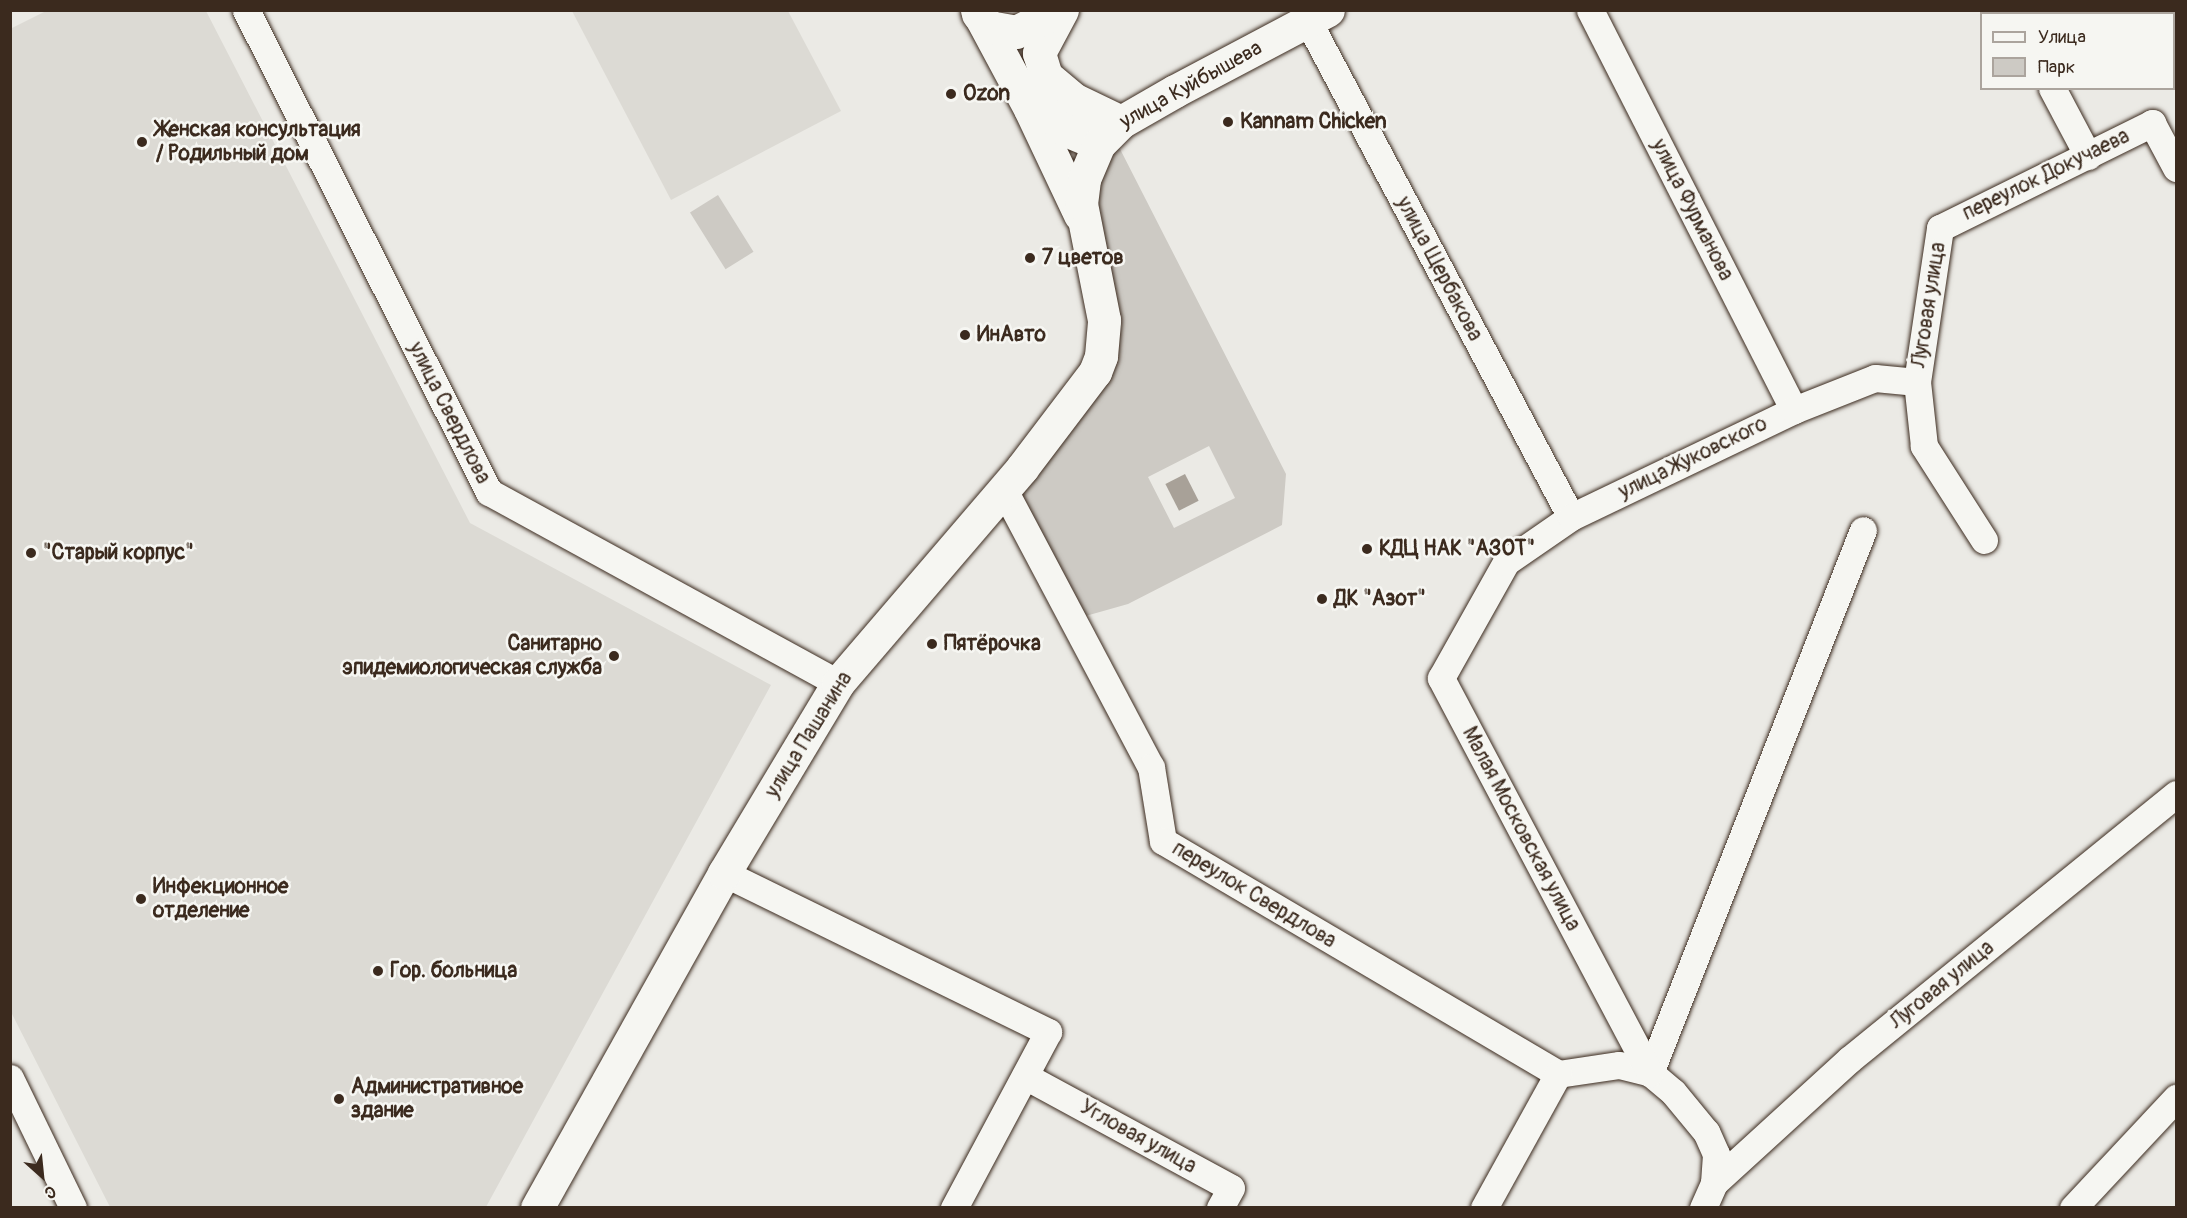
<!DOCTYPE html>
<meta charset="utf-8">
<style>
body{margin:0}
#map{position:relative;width:2187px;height:1218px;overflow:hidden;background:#ebeae5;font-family:Pangolin,sans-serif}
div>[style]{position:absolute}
.built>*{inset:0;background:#dcdad4}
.green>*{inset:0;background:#cdcac4;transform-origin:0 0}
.water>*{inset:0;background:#a8a198;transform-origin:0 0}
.roads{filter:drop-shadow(0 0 2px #3b2a1e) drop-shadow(0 0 2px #3b2a1e)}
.minor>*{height:27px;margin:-13.5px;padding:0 13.5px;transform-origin:13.5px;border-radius:13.5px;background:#f6f6f2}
.major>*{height:33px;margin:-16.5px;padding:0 16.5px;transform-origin:16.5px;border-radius:16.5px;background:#f6f6f2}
.dots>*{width:16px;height:16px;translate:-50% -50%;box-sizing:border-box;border:3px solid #f6f6f2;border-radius:50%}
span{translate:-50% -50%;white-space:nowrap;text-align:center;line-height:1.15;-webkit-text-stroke:5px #f6f6f2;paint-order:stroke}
.street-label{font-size:21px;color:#3b2a1e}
.poi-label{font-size:21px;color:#3b2a1e;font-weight:700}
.left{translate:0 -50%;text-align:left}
.right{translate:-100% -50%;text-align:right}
.frame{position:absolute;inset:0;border:12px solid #3b2a1e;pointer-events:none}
.legend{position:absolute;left:1980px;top:12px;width:195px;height:78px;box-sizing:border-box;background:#f6f6f2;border:2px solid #aba49d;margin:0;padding:8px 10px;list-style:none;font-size:18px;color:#3b2a1e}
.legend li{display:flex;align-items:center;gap:12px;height:30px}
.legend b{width:30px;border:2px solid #aba49d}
.north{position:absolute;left:12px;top:1146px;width:60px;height:60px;-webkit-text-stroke:4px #f6f6f2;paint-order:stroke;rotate:153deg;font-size:16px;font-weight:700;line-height:24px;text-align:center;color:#3b2a1e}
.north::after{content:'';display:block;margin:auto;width:21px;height:27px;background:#3b2a1e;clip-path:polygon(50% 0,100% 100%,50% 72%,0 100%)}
</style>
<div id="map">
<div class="built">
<i style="clip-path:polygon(48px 10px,206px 11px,470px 523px,771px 685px,486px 1207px,110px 1207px,11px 1012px,10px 29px)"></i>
<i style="clip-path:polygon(572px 11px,788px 11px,841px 111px,671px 200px)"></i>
</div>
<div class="green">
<i style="clip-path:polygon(evenodd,1119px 147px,1286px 474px,1282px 525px,1128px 604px,1075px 619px,1013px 497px,1112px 364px,1122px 326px,1098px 206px,1100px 179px,1111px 154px,1119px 147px,1209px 446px,1235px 498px,1174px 528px,1148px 477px,1209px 446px)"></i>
<i style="left:718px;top:195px;width:67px;height:33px;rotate:58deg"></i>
</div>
<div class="water">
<i style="left:1185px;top:474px;width:30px;height:22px;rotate:63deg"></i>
</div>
<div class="roads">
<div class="minor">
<i style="left:246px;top:10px;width:540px;rotate:63.25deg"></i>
<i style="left:489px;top:492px;width:398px;rotate:28.7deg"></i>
<i style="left:1590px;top:10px;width:449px;rotate:63deg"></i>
<i style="left:2010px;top:10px;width:4px;rotate:76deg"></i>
<i style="left:1308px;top:21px;width:561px;rotate:62.07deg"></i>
<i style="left:2052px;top:88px;width:77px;rotate:62.1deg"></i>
<i style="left:1003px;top:488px;width:316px;rotate:62.1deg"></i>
<i style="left:1151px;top:767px;width:75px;rotate:80.8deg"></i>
<i style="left:1163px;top:841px;width:459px;rotate:30.5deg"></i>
<i style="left:1984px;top:540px;width:112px;rotate:-122.6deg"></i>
<i style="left:1924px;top:446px;width:64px;rotate:-96.2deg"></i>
<i style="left:1917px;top:382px;width:156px;rotate:-81.5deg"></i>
<i style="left:1940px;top:228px;width:237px;rotate:-26.3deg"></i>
<i style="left:2152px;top:123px;width:51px;rotate:61.9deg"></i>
<i style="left:724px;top:873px;width:361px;rotate:26.1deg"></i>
<i style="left:1048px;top:1032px;width:200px;rotate:118.1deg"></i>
<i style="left:1558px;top:1074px;width:62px;rotate:-8.4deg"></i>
<i style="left:1619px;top:1065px;width:32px;rotate:14deg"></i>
<i style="left:1650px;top:1073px;width:583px;rotate:-68.58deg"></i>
<i style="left:1025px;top:1076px;width:234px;rotate:28.5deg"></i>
<i style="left:1231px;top:1188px;width:23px;rotate:119deg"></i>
<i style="left:10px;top:1078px;width:144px;rotate:64.1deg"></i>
<i style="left:1714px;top:1183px;width:29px;rotate:-86deg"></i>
<i style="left:1716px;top:1154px;width:24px;rotate:-114deg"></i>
<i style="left:1706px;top:1132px;width:52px;rotate:-129.5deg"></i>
<i style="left:1673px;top:1092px;width:30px;rotate:-140deg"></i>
<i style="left:1650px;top:1073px;width:447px;rotate:-117.9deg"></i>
<i style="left:1441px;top:678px;width:133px;rotate:-60.7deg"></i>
<i style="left:1506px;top:562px;width:79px;rotate:-34.7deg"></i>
<i style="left:1571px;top:517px;width:247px;rotate:-25.6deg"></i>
<i style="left:1794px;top:410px;width:87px;rotate:-21.6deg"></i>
<i style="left:1875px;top:378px;width:42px;rotate:5.4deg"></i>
<i style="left:1484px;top:1208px;width:153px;rotate:-61.1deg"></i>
<i style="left:1703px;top:1208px;width:27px;rotate:-66deg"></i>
<i style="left:1714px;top:1183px;width:184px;rotate:-42.4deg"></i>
<i style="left:1850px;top:1059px;width:420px;rotate:-39.1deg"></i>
<i style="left:2073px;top:1208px;width:151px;rotate:-46.9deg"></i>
</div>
<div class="major">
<i style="left:977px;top:10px;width:112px;rotate:61.8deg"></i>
<i style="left:1030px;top:109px;width:117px;rotate:64.7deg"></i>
<i style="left:1062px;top:10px;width:49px;rotate:118.1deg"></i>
<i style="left:1039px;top:53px;width:24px;rotate:73deg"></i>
<i style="left:1046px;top:76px;width:35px;rotate:40deg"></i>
<i style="left:1073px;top:99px;width:53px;rotate:25.6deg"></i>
<i style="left:978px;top:14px;width:17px;rotate:50deg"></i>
<i style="left:989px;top:27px;width:27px;rotate:10deg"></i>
<i style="left:1016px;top:32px;width:48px;rotate:-27.1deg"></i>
<i style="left:1030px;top:102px;width:40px;rotate:40deg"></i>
<i style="left:1061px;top:128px;width:41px;rotate:22.8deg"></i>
<i style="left:537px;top:1208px;width:384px;rotate:-60.8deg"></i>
<i style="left:724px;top:873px;width:222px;rotate:-59deg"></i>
<i style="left:838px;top:683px;width:283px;rotate:-49.4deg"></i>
<i style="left:1022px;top:468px;width:121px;rotate:-52.8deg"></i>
<i style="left:1095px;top:372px;width:17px;rotate:-69deg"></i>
<i style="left:1101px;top:356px;width:36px;rotate:-85deg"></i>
<i style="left:1104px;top:320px;width:118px;rotate:-101.2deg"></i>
<i style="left:1081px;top:204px;width:25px;rotate:-83deg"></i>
<i style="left:1084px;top:179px;width:38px;rotate:-67deg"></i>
<i style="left:1099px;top:144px;width:31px;rotate:-45deg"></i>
<i style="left:1121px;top:122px;width:62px;rotate:-29.9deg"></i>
<i style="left:1175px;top:91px;width:173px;rotate:-27.9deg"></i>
</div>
</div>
<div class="dots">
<i style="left:951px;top:94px;background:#3b2a1e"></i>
<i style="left:1228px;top:122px;background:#3b2a1e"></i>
<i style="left:142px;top:142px;background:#3b2a1e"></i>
<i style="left:1030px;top:258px;background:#3b2a1e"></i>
<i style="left:965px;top:335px;background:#3b2a1e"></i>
<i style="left:1367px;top:549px;background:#3b2a1e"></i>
<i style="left:31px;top:553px;background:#3b2a1e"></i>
<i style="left:1322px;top:599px;background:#3b2a1e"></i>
<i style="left:932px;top:644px;background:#3b2a1e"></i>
<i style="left:614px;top:656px;background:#3b2a1e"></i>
<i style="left:141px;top:899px;background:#3b2a1e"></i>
<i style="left:378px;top:971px;background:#3b2a1e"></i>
<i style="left:339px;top:1099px;background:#3b2a1e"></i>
</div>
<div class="street-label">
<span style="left:1191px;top:85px;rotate:-29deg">улица Куйбышева</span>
<span style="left:2046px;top:175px;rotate:-26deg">переулок Докучаева</span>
<span style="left:1692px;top:210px;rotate:63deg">улица Фурманова</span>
<span style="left:1439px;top:269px;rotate:62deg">улица Щербакова</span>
<span style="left:1929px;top:305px;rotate:-81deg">Луговая улица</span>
<span style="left:449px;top:413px;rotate:63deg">улица Свердлова</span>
<span style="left:1693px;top:458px;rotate:-26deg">улица Жуковского</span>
<span style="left:809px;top:735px;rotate:-58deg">улица Пашанина</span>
<span style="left:1521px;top:829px;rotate:62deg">Малая Московская улица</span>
<span style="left:1254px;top:895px;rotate:31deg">переулок Свердлова</span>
<span style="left:1942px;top:985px;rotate:-39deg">Луговая улица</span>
<span style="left:1138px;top:1137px;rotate:29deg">Угловая улица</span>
</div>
<div class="poi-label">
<span class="left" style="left:963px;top:94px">Ozon</span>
<span class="left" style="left:1240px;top:122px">Kannam Chicken</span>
<span class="left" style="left:156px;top:142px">Женская консультация<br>/ Родильный дом</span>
<span class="left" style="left:1042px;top:258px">7 цветов</span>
<span class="left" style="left:977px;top:335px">ИнАвто</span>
<span class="left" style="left:1379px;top:549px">КДЦ НАК "АЗОТ"</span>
<span class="left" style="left:43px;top:553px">"Старый корпус"</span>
<span class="left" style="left:1334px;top:599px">ДК "Азот"</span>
<span class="right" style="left:602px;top:656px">Санитарно<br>эпидемиологическая служба</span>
<span class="left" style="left:944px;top:644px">Пятёрочка</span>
<span class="left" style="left:153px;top:899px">Инфекционное<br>отделение</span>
<span class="left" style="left:390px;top:971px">Гор. больница</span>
<span class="left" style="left:351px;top:1099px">Административное<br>здание</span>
</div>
<div class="frame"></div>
<ul class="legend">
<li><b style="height:8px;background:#f6f6f2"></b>Улица</li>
<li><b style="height:16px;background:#cdcac4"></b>Парк</li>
</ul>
<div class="north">С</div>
</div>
